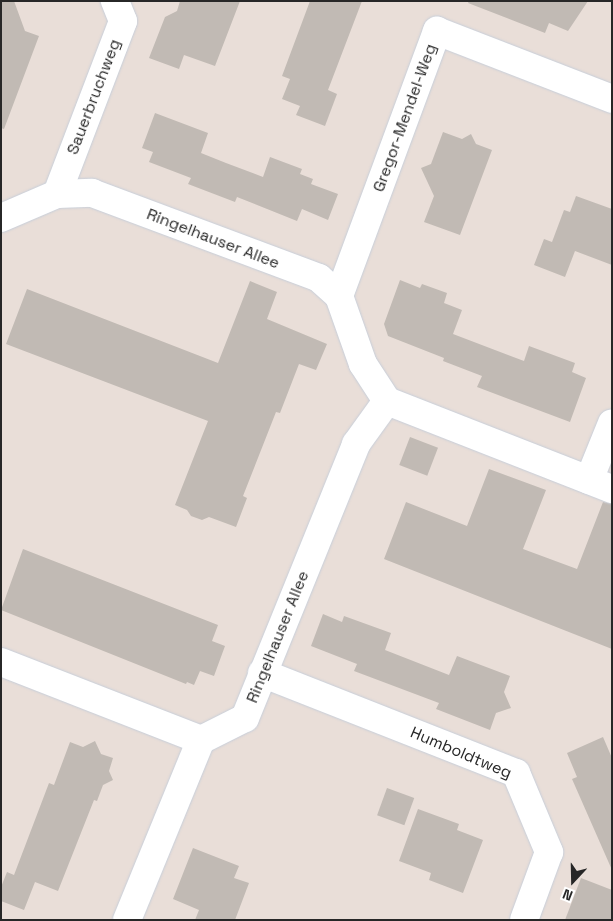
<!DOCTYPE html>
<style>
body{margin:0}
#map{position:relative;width:613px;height:921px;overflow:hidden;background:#e9ded8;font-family:"Space Grotesk",sans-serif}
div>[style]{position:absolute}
.building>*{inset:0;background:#c1bab4;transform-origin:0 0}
.roads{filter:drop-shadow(0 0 1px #c7ced9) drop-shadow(0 0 1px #c7ced9)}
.street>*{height:28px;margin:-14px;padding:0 14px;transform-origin:14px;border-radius:14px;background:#fff}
span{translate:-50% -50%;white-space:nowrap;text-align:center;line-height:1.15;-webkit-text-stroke:4.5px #fff;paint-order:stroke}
.street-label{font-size:16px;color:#272727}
.frame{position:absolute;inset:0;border:2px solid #272727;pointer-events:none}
.north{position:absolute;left:548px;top:856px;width:50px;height:50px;-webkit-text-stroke:4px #fff;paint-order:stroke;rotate:201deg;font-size:14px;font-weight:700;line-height:20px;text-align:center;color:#272727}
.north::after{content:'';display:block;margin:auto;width:18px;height:22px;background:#272727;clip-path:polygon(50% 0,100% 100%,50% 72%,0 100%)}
</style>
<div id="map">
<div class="building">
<i style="clip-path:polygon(1px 1px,14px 1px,25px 31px,39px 36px,4px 129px,1px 128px)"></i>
<i style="clip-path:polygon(180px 1px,240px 1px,215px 66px,184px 55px,179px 69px,149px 58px,165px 17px,177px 11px)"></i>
<i style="clip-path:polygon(310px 1px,362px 1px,328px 90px,337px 94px,325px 126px,296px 115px,300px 106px,282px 99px,290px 79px,282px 76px)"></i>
<i style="clip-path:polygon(469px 1px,588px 1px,568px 31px,549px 23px,545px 33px,468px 3px)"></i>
<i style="clip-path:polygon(155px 113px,208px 133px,201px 153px,226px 163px,263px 177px,270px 157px,302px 169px,300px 174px,313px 179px,311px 184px,338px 194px,328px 220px,302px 209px,297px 221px,237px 197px,235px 202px,188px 184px,191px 178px,149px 162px,153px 152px,142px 148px)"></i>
<i style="clip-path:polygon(443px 132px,462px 139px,471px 134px,476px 144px,492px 150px,460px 235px,424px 222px,434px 196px,421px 168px,431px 164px)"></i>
<i style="clip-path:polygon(576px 196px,612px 209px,612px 265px,575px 251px,565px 277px,534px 265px,544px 239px,552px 242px,564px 210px,570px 212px)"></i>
<i style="clip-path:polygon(400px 280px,420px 288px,422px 284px,447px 293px,444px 303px,462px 310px,453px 334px,524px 361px,529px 346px,575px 363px,572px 372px,586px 378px,570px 422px,477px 387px,482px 376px,443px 361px,444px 358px,388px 336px,384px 324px)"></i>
<i style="clip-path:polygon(250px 281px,277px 292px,267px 319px,327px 344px,316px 370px,299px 364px,280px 413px,276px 412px,243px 496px,247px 498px,236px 527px,209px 517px,202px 520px,191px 516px,187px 510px,175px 505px,208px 421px,6px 344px,27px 289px,218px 363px)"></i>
<i style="left:410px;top:437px;width:30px;height:30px;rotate:21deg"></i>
<i style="clip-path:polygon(489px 469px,546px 490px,523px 549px,577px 569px,603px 502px,612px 504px,612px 649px,384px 559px,406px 502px,467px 526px)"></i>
<i style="clip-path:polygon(23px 549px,218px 625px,212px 641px,225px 646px,214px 676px,200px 671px,194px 685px,187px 682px,186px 684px,1px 610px)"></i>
<i style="clip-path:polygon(323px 614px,342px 622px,344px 616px,391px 633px,385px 650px,449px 675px,457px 656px,510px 676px,504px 692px,511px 708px,496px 713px,490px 730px,436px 709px,439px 703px,354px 671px,357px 664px,311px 646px)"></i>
<i style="clip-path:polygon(603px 737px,612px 758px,612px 870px,572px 779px,577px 777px,567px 753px)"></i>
<i style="clip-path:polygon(95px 741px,101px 754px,113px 758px,109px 771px,113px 780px,103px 785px,97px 801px,94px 800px,58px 891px,35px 882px,24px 910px,1px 901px,1px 887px,7px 872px,14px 875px,49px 783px,54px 785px,70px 742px,83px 747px)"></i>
<i style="left:387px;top:788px;width:29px;height:29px;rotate:20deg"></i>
<i style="clip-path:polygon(418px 809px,459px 824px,457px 830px,483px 840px,463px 893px,429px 880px,431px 873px,399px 861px)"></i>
<i style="clip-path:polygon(193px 848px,239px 866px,234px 878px,249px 883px,235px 920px,195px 920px,199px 910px,173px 899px)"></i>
<i style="clip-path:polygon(581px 878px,612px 890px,612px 920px,565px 920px)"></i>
</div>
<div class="roads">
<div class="street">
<i style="left:57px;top:194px;width:185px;rotate:-69.1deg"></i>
<i style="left:123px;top:21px;width:22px;rotate:-112deg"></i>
<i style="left:1px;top:218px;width:61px;rotate:-23.2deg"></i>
<i style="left:57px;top:194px;width:35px;rotate:-2deg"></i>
<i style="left:92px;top:193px;width:242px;rotate:20.5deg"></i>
<i style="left:319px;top:278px;width:27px;rotate:42deg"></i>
<i style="left:339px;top:296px;width:72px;rotate:70.6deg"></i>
<i style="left:363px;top:364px;width:44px;rotate:57deg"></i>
<i style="left:387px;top:401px;width:242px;rotate:21.4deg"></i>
<i style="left:339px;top:296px;width:283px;rotate:-69.7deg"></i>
<i style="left:437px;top:31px;width:188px;rotate:21.2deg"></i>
<i style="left:589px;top:480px;width:61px;rotate:-68deg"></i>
<i style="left:1px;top:662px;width:215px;rotate:21.3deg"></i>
<i style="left:201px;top:740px;width:49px;rotate:-26.6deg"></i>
<i style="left:245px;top:718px;width:296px;rotate:-67.9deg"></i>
<i style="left:356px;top:444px;width:53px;rotate:-54.2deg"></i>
<i style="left:262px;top:673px;width:273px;rotate:21.5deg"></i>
<i style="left:516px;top:773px;width:86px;rotate:67.3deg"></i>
<i style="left:549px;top:852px;width:72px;rotate:110.2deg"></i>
<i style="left:127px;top:920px;width:195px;rotate:-67.7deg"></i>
</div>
</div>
<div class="street-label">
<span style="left:94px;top:97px;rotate:-69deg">Sauerbruchweg</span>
<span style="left:405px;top:118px;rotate:-70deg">Gregor-Mendel-Weg</span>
<span style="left:213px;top:239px;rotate:21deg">Ringelhauser Allee</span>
<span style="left:278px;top:637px;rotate:-68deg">Ringelhauser Allee</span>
<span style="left:461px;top:753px;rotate:23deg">Humboldtweg</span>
</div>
<div class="frame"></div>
<div class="north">N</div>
</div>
